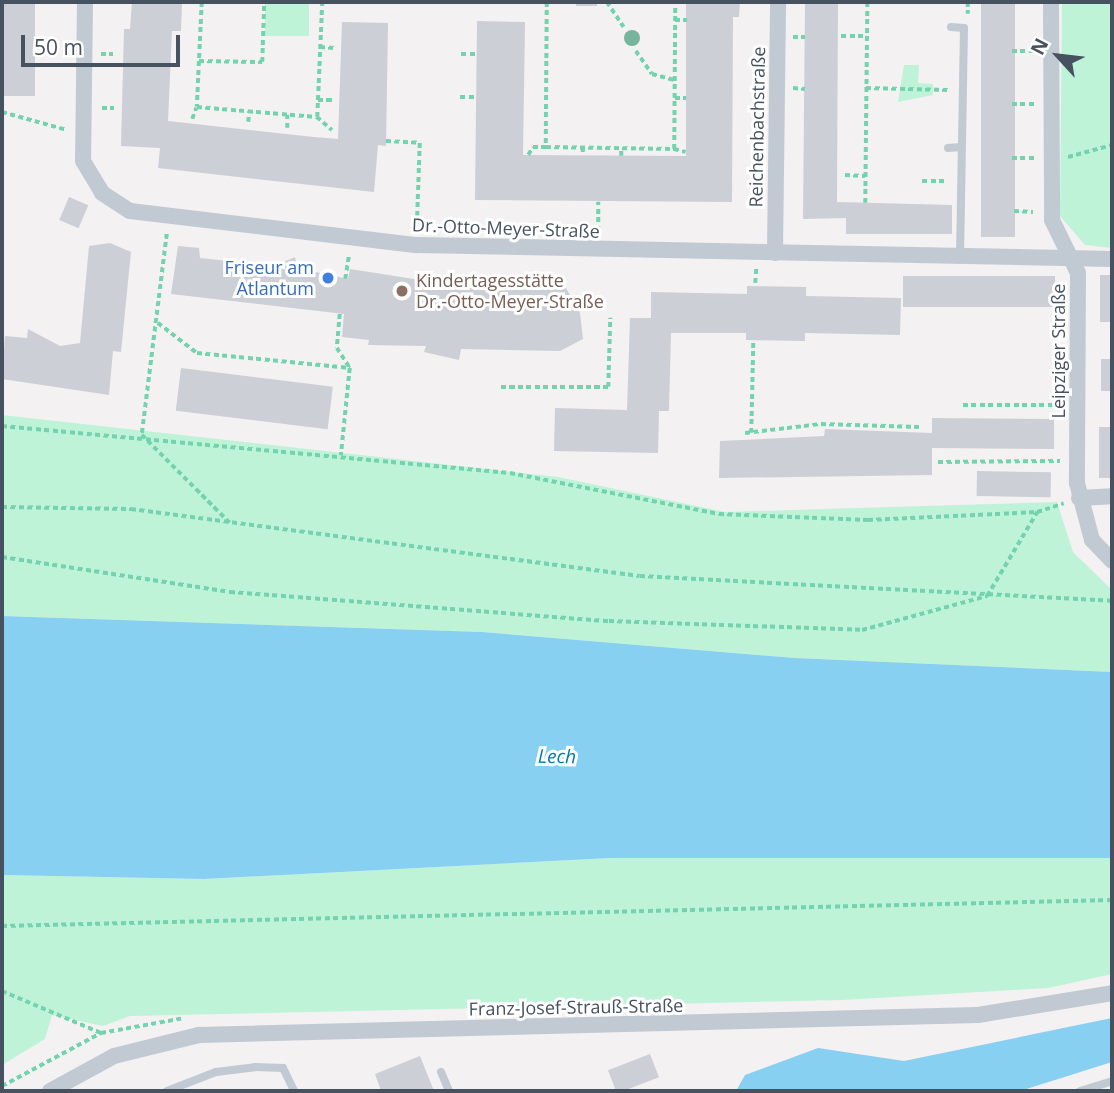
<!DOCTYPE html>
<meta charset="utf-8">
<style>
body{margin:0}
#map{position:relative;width:1114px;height:1093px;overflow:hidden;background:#f3f1f1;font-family:"Open Sans",sans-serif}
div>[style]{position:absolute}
.green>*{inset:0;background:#bef3d8;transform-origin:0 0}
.water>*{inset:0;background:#88d0f2}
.building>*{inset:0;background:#cdcfd6;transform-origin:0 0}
.path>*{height:3.5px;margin-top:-1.75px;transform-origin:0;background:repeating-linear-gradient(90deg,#73d3ae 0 5px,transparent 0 8.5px)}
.service>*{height:8px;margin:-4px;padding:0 4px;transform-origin:4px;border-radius:4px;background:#c1c9d3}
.minor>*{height:16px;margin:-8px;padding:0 8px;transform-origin:8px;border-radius:8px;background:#c1c9d3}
.trees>*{width:16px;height:16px;margin:-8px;border-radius:50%;background:#77b49c}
.dots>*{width:19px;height:19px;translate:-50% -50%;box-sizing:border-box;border:4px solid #fff;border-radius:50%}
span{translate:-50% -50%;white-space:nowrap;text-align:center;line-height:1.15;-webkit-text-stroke:6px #fff;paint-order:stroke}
.street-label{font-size:18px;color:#475260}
.shop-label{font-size:18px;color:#366cbe}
.right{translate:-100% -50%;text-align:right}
.education-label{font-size:18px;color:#785e54}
.left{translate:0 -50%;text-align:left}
.water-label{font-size:19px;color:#0479af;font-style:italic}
.frame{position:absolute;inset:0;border:4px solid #475260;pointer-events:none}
.north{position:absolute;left:1023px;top:21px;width:70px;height:70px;-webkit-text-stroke:5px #fff;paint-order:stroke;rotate:297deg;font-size:19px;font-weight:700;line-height:28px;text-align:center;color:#475260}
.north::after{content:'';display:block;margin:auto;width:24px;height:32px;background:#475260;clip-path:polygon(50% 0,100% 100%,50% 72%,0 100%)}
.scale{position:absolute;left:21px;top:35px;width:159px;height:32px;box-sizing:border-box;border:4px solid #475260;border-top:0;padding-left:9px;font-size:21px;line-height:24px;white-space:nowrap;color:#475260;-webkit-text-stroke:5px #fff;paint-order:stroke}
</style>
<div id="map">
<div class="green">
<i style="left:265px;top:2px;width:44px;height:34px"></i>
<i style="clip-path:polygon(1062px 2px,1112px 2px,1112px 248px,1085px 245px,1060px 216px)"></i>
<i style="clip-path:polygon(904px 65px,919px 65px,918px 83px,933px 84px,933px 95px,898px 102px)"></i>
<i style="clip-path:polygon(2px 415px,558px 477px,725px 512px,1057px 502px,1073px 552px,1112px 590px,1112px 672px,795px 658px,482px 632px,2px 616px)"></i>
<i style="clip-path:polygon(611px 858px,1112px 858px,1112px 974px,1048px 988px,842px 1000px,130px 1016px,103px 1026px,52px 1015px,45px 1039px,2px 1065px,2px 875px,204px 879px)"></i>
</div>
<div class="water">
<i style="clip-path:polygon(2px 616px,482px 632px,795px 658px,1112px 672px,1112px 858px,611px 858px,204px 879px,2px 875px)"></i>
<i style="clip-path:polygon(1112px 1018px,1112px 1062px,1020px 1091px,736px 1091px,745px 1075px,818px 1048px,904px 1061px)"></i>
</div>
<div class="building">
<i style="left:2px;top:2px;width:33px;height:94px"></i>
<i style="clip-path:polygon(132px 2px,182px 2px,181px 31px,172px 31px,168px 121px,314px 137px,338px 139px,342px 22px,388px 23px,386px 146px,378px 145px,374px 192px,158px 168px,160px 148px,121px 146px,124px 29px,130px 29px)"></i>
<i style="left:576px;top:2px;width:21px;height:4px"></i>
<i style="clip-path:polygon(686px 2px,740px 2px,739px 17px,733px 17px,732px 202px,475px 200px,477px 21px,525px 22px,523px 155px,686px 156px)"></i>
<i style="clip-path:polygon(805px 2px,838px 2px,837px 202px,952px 205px,952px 234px,846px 234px,846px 218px,803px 219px)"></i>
<i style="left:981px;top:2px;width:34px;height:235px"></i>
<i style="left:69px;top:197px;width:21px;height:25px;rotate:23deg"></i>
<i style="clip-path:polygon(110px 243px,131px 252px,121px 352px,113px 351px,109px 395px,2px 379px,5px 336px,27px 338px,28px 329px,60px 346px,80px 343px,89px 246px)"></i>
<i style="clip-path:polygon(178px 246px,199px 248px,200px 258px,274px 266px,295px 257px,297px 268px,348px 279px,350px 269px,491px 291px,566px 288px,580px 313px,583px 339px,560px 351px,461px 349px,459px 360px,424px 352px,426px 346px,368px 345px,369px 340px,342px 337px,344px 314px,171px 294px)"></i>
<i style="left:1100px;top:275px;width:12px;height:47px"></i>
<i style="left:903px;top:276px;width:152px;height:31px"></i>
<i style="clip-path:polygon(747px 286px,806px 287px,806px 296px,901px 298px,900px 335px,805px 333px,805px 341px,746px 340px,746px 333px,671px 333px,669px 411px,659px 411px,658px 453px,554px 451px,555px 408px,627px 410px,630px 318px,651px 318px,651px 292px,747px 294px)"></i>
<i style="left:1112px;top:359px;width:32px;height:11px;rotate:90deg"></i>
<i style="left:181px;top:368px;width:153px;height:43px;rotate:7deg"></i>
<i style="clip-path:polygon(932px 418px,1054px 419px,1054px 449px,932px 448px,932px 475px,719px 478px,720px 441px,824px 436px,825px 429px,932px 433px)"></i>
<i style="left:1099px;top:427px;width:13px;height:51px"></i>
<i style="left:977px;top:471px;width:74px;height:25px;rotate:1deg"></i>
<i style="left:650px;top:1054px;width:25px;height:45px;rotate:69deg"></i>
<i style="clip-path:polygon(420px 1056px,434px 1091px,381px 1091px,375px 1074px)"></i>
</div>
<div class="path">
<i style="left:202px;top:2px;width:105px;rotate:92.7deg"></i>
<i style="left:197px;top:107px;width:120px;rotate:4.8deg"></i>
<i style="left:317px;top:117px;width:20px;rotate:41deg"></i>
<i style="left:547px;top:2px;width:145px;rotate:90.4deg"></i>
<i style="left:546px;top:147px;width:128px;rotate:0.9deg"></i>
<i style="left:674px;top:149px;width:147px;rotate:-89.6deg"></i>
<i style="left:607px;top:2px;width:30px;rotate:56deg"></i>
<i style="left:968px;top:2px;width:12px;rotate:90deg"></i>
<i style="left:675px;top:20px;width:12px"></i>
<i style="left:841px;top:36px;width:26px"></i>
<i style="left:793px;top:37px;width:12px"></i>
<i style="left:320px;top:47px;width:14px;rotate:4deg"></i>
<i style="left:636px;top:51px;width:28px;rotate:55deg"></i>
<i style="left:652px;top:74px;width:24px;rotate:15deg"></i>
<i style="left:1012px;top:51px;width:23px"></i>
<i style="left:101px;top:54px;width:12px"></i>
<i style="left:461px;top:54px;width:16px"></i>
<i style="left:199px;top:61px;width:63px;rotate:0.9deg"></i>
<i style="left:262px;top:62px;width:60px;rotate:-88.1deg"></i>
<i style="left:793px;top:88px;width:12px;rotate:5deg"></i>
<i style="left:866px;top:88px;width:82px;rotate:1.4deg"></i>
<i style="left:460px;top:97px;width:16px"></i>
<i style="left:675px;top:98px;width:11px"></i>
<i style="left:318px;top:100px;width:15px"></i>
<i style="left:1012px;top:104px;width:23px"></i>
<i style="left:102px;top:108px;width:12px"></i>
<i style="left:2px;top:112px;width:67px;rotate:15.5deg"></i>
<i style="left:317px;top:117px;width:115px;rotate:-87.5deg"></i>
<i style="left:192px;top:119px;width:12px;rotate:-70deg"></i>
<i style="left:248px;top:122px;width:11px;rotate:-85deg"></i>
<i style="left:287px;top:128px;width:13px;rotate:-90deg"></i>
<i style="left:386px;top:141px;width:34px;rotate:3deg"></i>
<i style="left:420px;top:143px;width:85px;rotate:92deg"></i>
<i style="left:583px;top:147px;width:8px;rotate:90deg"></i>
<i style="left:674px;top:149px;width:12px;rotate:14deg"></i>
<i style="left:528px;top:155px;width:9px;rotate:-58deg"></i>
<i style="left:533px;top:147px;width:13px"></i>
<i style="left:621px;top:156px;width:8px;rotate:-90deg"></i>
<i style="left:1068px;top:157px;width:46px;rotate:-15.3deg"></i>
<i style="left:1012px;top:158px;width:23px"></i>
<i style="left:845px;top:175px;width:20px;rotate:3deg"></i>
<i style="left:922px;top:181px;width:26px"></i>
<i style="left:865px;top:203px;width:201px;rotate:-89.4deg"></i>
<i style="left:1014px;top:211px;width:19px;rotate:3deg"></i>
<i style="left:598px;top:231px;width:29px;rotate:-90deg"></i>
<i style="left:167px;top:234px;width:203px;rotate:97.1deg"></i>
<i style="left:142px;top:435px;width:124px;rotate:45deg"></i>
<i style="left:345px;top:279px;width:25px;rotate:-81deg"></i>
<i style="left:755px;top:283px;width:15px;rotate:-86deg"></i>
<i style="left:340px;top:314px;width:34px;rotate:95deg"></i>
<i style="left:337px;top:348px;width:24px;rotate:57deg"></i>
<i style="left:350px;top:368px;width:88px;rotate:95.8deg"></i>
<i style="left:158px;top:323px;width:49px;rotate:37.6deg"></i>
<i style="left:197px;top:353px;width:154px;rotate:5.6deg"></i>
<i style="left:501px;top:387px;width:107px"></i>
<i style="left:608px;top:387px;width:69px;rotate:-88.3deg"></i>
<i style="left:963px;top:405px;width:96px"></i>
<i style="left:2px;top:426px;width:510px;rotate:5.29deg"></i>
<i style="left:510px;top:473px;width:213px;rotate:11.1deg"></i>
<i style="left:719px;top:514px;width:149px;rotate:2.3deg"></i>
<i style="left:868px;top:520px;width:169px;rotate:-2.7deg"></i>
<i style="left:745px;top:433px;width:77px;rotate:-6.8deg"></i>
<i style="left:821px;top:424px;width:98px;rotate:1.8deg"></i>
<i style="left:751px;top:433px;width:90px;rotate:-88.7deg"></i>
<i style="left:938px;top:462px;width:122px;rotate:-0.5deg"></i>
<i style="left:2px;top:507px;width:129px;rotate:0.9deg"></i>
<i style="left:131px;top:509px;width:513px;rotate:7.5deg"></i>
<i style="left:640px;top:576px;width:473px;rotate:3deg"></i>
<i style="left:2px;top:557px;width:231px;rotate:8.7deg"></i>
<i style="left:230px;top:592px;width:380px;rotate:4.4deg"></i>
<i style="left:609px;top:621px;width:253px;rotate:2deg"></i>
<i style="left:862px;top:630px;width:130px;rotate:-15.2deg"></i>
<i style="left:987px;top:596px;width:98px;rotate:-59.2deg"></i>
<i style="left:1037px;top:512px;width:28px;rotate:-18deg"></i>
<i style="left:2px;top:926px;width:1110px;rotate:-1.34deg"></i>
<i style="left:2px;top:991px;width:108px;rotate:23deg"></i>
<i style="left:2px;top:1086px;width:112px;rotate:-28.2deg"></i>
<i style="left:101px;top:1033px;width:84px;rotate:-10.2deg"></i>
</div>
<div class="service">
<i style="left:951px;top:27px;width:13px;rotate:4deg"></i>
<i style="left:964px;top:28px;width:228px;rotate:91deg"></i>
<i style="left:948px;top:148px;width:13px;rotate:-4deg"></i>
<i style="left:441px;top:1072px;width:21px;rotate:67deg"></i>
<i style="left:167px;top:1091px;width:53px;rotate:-21.2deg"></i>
<i style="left:216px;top:1072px;width:39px;rotate:-7deg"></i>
<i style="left:255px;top:1067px;width:28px;rotate:2deg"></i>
<i style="left:283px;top:1068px;width:25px;rotate:64deg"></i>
<i style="left:1080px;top:1091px;width:34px;rotate:-17deg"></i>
</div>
<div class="minor">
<i style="left:85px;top:2px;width:159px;rotate:90.7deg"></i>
<i style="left:83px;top:161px;width:37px;rotate:59deg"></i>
<i style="left:102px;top:193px;width:33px;rotate:33deg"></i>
<i style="left:130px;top:211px;width:289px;rotate:6.8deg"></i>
<i style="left:417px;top:245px;width:695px;rotate:1.15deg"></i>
<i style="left:1051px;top:2px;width:218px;rotate:89.7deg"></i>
<i style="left:1052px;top:220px;width:59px;rotate:63.9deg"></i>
<i style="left:1078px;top:273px;width:210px;rotate:90.3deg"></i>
<i style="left:1077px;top:483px;width:59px;rotate:75.3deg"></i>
<i style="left:1092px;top:540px;width:29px;rotate:46deg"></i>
<i style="left:775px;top:253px;width:251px;rotate:-89.3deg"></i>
<i style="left:1079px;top:498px;width:33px;rotate:-3deg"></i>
<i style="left:50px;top:1091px;width:73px;rotate:-28.7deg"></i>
<i style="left:114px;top:1056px;width:88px;rotate:-13.9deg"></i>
<i style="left:199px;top:1035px;width:779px;rotate:-1.47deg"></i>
<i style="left:978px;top:1015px;width:136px;rotate:-9.3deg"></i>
</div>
<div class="trees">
<i style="left:632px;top:38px"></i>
</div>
<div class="dots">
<i style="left:328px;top:278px;background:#3f7fe0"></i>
<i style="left:402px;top:291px;background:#8d6e63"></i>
</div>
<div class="street-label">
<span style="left:757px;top:127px;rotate:-89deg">Reichenbachstraße</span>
<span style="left:506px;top:228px;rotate:2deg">Dr.-Otto-Meyer-Straße</span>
<span style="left:1058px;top:351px;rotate:-90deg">Leipziger Straße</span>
<span style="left:576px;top:1007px;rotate:-1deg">Franz-Josef-Strauß-Straße</span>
</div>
<div class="shop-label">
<span class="right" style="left:314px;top:278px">Friseur am<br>Atlantum</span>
</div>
<div class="education-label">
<span class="left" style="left:416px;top:291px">Kindertagesstätte<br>Dr.-Otto-Meyer-Straße</span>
</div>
<div class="water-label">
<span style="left:557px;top:757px;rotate:1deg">Lech</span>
</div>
<div class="frame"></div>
<div class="north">N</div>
<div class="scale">50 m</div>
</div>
